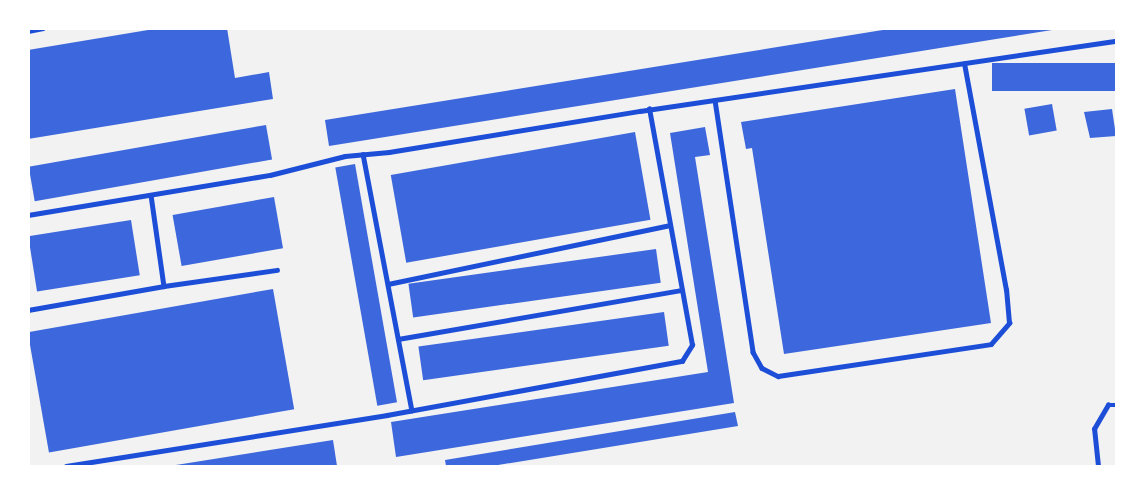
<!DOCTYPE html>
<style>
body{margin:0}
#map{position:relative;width:1145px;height:495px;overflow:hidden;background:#f2f2f2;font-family:Montserrat,sans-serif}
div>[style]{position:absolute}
.building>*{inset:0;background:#3d67dc;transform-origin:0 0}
.service>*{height:4.5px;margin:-2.25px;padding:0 2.25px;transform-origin:2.25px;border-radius:2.25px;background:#1d4ed8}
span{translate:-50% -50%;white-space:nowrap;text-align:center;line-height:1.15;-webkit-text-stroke:4.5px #fff;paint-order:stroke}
.frame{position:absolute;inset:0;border:30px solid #fff;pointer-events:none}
</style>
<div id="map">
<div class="building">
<i style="clip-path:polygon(160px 28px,227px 28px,235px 78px,269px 72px,273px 99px,28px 139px,28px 50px)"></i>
<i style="clip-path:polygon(895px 28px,1052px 30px,329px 146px,325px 120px)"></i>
<i style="left:1116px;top:63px;width:28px;height:124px;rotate:90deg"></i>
<i style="clip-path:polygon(955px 89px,991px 323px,784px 354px,752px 148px,746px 149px,741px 122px)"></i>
<i style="left:1052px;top:104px;width:27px;height:28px;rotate:80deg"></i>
<i style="clip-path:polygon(1112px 109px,1116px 136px,1090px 138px,1084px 112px)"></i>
<i style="left:266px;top:125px;width:35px;height:241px;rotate:80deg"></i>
<i style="clip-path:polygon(705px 127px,710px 155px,695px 157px,734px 403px,396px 457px,391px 422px,708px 372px,670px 133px)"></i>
<i style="left:635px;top:132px;width:89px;height:248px;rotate:80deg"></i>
<i style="left:355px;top:164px;width:242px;height:20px;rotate:80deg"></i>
<i style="left:274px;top:197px;width:52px;height:103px;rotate:80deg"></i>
<i style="left:131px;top:220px;width:56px;height:104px;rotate:81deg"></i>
<i style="left:656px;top:249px;width:34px;height:250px;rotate:82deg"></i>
<i style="left:273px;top:289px;width:122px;height:249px;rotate:80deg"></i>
<i style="left:664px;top:312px;width:34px;height:248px;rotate:82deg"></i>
<i style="clip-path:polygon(735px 412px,738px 426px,492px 466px,446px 466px,445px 460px)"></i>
<i style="clip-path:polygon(333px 440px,337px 466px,176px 466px,176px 465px)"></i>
</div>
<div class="service">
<i style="left:28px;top:31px;width:15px;rotate:-11deg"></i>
<i style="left:715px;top:100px;width:255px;rotate:81.4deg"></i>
<i style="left:753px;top:352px;width:18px;rotate:61deg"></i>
<i style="left:762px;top:368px;width:18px;rotate:27deg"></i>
<i style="left:778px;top:376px;width:215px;rotate:-8.5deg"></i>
<i style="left:991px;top:344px;width:28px;rotate:-49deg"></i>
<i style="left:1009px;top:323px;width:33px;rotate:-95deg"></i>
<i style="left:1006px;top:290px;width:230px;rotate:-100.5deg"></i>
<i style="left:363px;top:154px;width:261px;rotate:79.2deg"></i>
<i style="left:151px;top:195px;width:92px;rotate:81.9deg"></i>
<i style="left:164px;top:286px;width:114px;rotate:-8.1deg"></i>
<i style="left:28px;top:215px;width:245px;rotate:-9.4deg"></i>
<i style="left:270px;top:175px;width:77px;rotate:-14.2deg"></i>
<i style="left:345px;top:156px;width:44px;rotate:-5.2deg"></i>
<i style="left:389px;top:152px;width:254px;rotate:-9.3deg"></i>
<i style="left:640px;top:111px;width:481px;rotate:-8.4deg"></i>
<i style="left:388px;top:284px;width:288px;rotate:-11.8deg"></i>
<i style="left:28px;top:310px;width:138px;rotate:-10deg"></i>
<i style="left:398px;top:339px;width:288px;rotate:-9.8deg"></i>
<i style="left:66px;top:466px;width:325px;rotate:-9deg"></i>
<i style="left:387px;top:415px;width:300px;rotate:-10.4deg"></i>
<i style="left:682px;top:361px;width:19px;rotate:-58deg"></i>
<i style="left:692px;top:345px;width:240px;rotate:-100.3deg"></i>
<i style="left:1098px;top:466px;width:37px;rotate:-96deg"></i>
<i style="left:1094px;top:429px;width:28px;rotate:-60deg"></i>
<i style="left:1108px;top:405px;width:8px"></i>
</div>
<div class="frame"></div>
</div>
